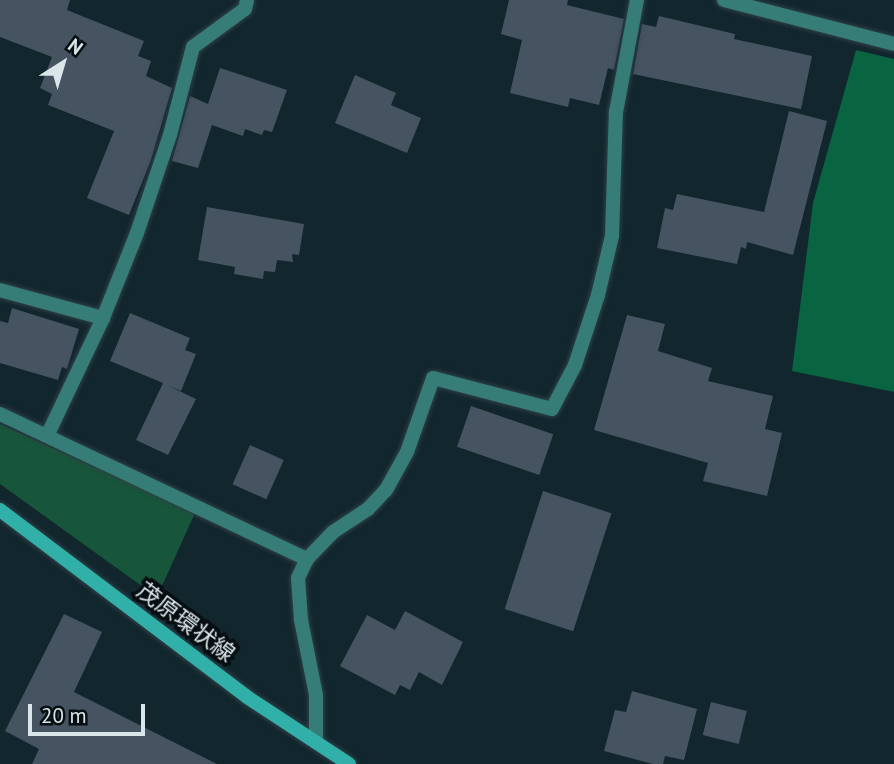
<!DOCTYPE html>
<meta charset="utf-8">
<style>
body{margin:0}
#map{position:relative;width:894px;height:764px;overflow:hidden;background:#12262d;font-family:"PT Sans","Noto Sans JP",sans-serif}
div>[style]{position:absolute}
.green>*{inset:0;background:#17563a}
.forest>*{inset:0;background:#096441}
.building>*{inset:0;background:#465361;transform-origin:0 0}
.roads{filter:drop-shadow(0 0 2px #2e4147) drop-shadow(0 0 2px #2e4147)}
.service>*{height:14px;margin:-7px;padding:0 7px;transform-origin:7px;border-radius:7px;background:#367d78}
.minor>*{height:14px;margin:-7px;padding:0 7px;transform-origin:7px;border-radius:7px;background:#367d78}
.secondary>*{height:14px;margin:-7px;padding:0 7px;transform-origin:7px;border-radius:7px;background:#31b0a9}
span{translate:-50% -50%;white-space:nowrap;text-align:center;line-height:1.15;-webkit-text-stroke:7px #060e11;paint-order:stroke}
.street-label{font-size:23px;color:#d9e5e9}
.north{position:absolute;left:28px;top:28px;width:70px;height:70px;-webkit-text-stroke:5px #060e11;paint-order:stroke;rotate:37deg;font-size:19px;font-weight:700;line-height:28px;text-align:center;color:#d9e5e9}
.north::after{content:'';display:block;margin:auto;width:24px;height:32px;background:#d9e5e9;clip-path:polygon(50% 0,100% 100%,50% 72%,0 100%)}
.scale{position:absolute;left:28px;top:704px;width:117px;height:32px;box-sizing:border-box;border:4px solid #d9e5e9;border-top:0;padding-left:9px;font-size:21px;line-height:24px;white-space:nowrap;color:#d9e5e9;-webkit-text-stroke:5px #060e11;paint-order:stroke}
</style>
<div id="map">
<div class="green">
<i style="clip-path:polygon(0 424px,195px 513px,157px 597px,0 484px)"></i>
</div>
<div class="forest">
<i style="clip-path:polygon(856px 50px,894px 59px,894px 392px,792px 371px,813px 203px)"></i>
</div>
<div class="building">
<i style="clip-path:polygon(0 0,70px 0,67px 10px,144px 41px,138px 56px,151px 61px,146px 76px,172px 88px,151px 160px,129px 215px,87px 198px,114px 131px,48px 105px,52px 94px,40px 88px,52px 57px,0 37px)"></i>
<i style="clip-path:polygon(509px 0,568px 0,567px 5px,624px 19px,614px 70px,608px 68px,599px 105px,570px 98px,568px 107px,510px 93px,522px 40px,501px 34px)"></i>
<i style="clip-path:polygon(659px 16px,735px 34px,734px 39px,812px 56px,801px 109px,633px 74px,642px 24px,656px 27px)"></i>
<i style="clip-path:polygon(220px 68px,287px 90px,272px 132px,264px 130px,262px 135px,245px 129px,243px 136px,212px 125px,198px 168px,172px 161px,190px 96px,208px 104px)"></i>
<i style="clip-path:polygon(355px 75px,396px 93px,391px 105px,421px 118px,407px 153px,335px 123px)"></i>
<i style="clip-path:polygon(789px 111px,827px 121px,793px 255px,747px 242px,746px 249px,741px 247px,737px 264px,657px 248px,665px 208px,673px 210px,677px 194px,764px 212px)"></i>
<i style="clip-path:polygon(207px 207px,304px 224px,299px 255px,292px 254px,293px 262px,277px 260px,275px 272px,264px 271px,263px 279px,234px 274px,235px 267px,198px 260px)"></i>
<i style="clip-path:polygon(12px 308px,79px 329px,67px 369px,62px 367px,58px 380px,0 363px,0 321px,8px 323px)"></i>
<i style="clip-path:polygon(130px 313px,190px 338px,185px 350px,196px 354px,181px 391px,167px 385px,196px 399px,168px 455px,136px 440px,163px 383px,110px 361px)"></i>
<i style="clip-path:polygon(627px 315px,665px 324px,658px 351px,712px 368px,708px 381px,773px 396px,765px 429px,782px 433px,767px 496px,703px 481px,708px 463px,594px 430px)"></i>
<i style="left:471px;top:406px;width:87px;height:43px;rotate:19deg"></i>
<i style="left:250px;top:445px;width:37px;height:43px;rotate:24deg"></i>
<i style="left:543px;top:491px;width:72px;height:124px;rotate:18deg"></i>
<i style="clip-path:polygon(405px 611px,463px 642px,442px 685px,419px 672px,410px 690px,400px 685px,395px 695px,340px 666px,367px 615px,395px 630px)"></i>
<i style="clip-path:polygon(64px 614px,102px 632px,74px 692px,217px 764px,32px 764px,39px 749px,5px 731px)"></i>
<i style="clip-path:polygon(632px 691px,697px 709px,684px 760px,665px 756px,663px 764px,653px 764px,604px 751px,615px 710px,626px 712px)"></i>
<i style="left:711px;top:702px;width:37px;height:34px;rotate:14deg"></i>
</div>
<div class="roads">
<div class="service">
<i style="left:0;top:290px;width:107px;rotate:15.2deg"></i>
<i style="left:0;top:414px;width:340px;rotate:25.3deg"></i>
<i style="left:47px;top:436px;width:131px;rotate:-64.6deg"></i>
<i style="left:103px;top:318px;width:92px;rotate:-68.2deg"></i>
<i style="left:137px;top:233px;width:103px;rotate:-71.4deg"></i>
<i style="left:170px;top:135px;width:91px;rotate:-75.4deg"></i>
<i style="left:193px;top:47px;width:64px;rotate:-36.2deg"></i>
<i style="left:245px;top:9px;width:9px;rotate:-77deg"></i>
<i style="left:316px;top:742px;width:47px;rotate:-90deg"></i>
<i style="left:316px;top:695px;width:76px;rotate:-101.3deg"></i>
<i style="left:301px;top:620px;width:42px;rotate:-94.1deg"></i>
<i style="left:298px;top:578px;width:21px;rotate:-65deg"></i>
<i style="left:307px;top:559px;width:37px;rotate:-46deg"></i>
<i style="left:333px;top:532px;width:42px;rotate:-33.3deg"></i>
<i style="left:368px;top:509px;width:26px;rotate:-47deg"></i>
<i style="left:386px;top:490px;width:43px;rotate:-61.1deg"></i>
<i style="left:407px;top:452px;width:78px;rotate:-70.6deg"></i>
<i style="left:433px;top:378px;width:123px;rotate:14.6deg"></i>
<i style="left:552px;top:409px;width:50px;rotate:-62.4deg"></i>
<i style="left:575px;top:365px;width:74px;rotate:-71.8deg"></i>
<i style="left:598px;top:295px;width:61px;rotate:-76.7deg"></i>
<i style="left:612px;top:236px;width:124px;rotate:-88.2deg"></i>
<i style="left:616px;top:112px;width:114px;rotate:-79.4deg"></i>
</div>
<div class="minor">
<i style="left:724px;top:0;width:176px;rotate:14.5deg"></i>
</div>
<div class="secondary">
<i style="left:0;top:510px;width:310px;rotate:37.1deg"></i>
<i style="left:247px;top:697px;width:122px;rotate:33.3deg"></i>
</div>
</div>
<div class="street-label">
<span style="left:186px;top:622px;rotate:37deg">茂原環状線</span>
</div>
<div class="north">N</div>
<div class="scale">20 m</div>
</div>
